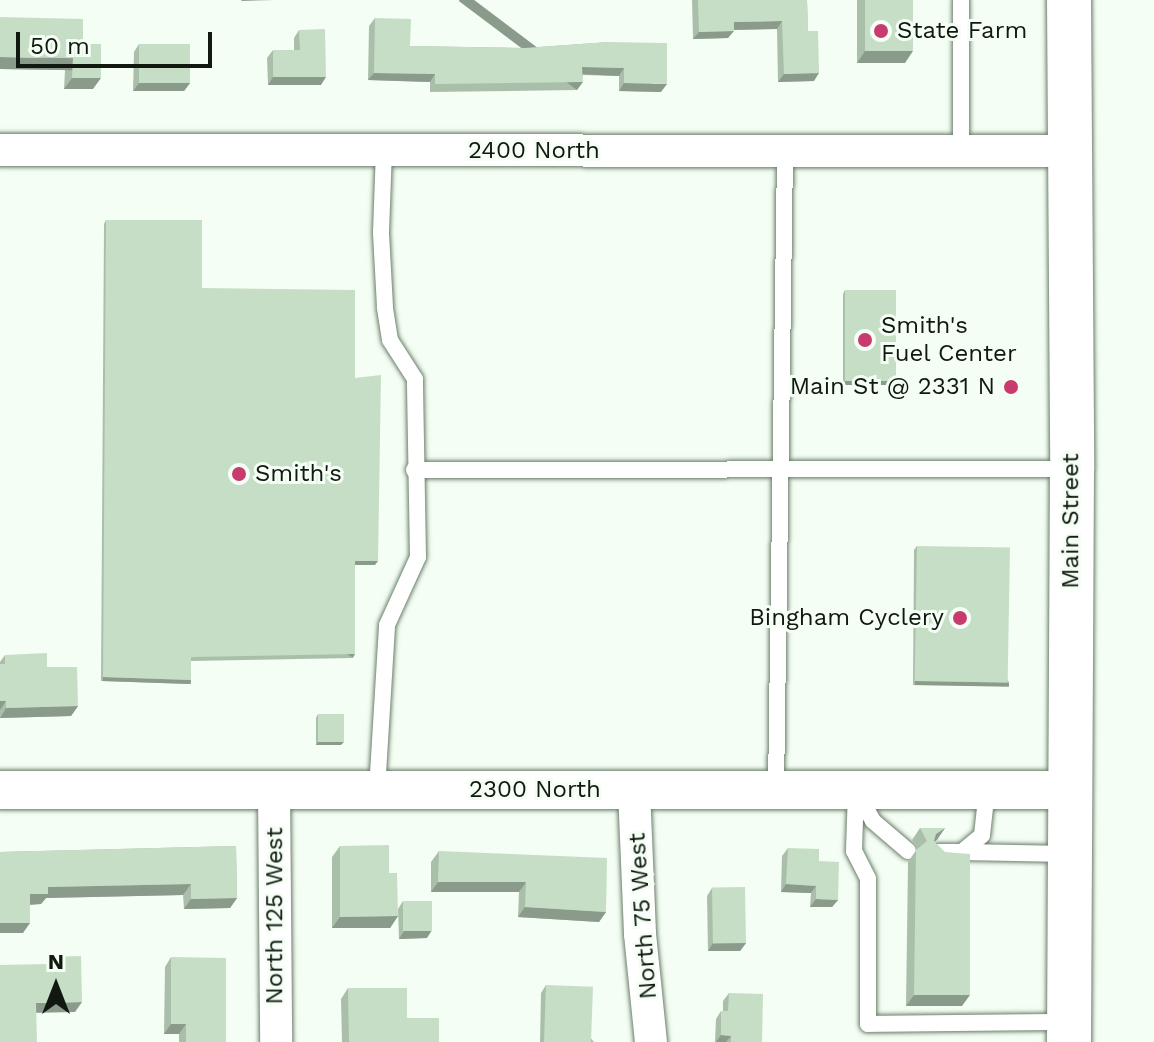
<!DOCTYPE html>
<style>
body{margin:0}
#map{position:relative;width:1154px;height:1042px;overflow:hidden;background:#f4fef4;font-family:"Work Sans",sans-serif}
div>[style]{position:absolute}
.roads{filter:drop-shadow(0 0 2px #6a7f6a) drop-shadow(0 0 2px #6a7f6a)}
.service>*{height:16px;margin:-8px;padding:0 8px;transform-origin:8px;border-radius:8px;background:#fff}
.minor>*{height:32px;margin:-16px;padding:0 16px;transform-origin:16px;border-radius:16px;background:#fff}
.tertiary>*{height:38px;margin:-19px;padding:0 19px;transform-origin:19px;border-radius:19px;background:#fff}
.secondary>*{height:44px;margin:-22px;padding:0 22px;transform-origin:22px;border-radius:22px;background:#fff}
.wall>*{inset:0;background:#aabfaa}
.shaded-wall>*{inset:0;background:#8b9b8b;transform-origin:0 0}
.building>*{inset:0;background:#c6dec6;transform-origin:0 0}
.dots>*{width:22px;height:22px;translate:-50% -50%;box-sizing:border-box;border:4px solid #f4fef4;border-radius:50%}
span{translate:-50% -50%;white-space:nowrap;text-align:center;line-height:1.15;-webkit-text-stroke:6px #f4fef4;paint-order:stroke}
.poi-label{font-size:24px;color:#101810}
.left{translate:0 -50%;text-align:left}
.right{translate:-100% -50%;text-align:right}
.street-label{font-size:24px;color:#101810}
.north{position:absolute;left:16px;top:946px;width:80px;height:80px;-webkit-text-stroke:6px #f4fef4;paint-order:stroke;rotate:0deg;font-size:22px;font-weight:700;line-height:32px;text-align:center;color:#101810}
.north::after{content:'';display:block;margin:auto;width:28px;height:36px;background:#101810;clip-path:polygon(50% 0,100% 100%,50% 72%,0 100%)}
.scale{position:absolute;left:16px;top:32px;width:196px;height:36px;box-sizing:border-box;border:4px solid #101810;border-top:0;padding-left:10px;font-size:24px;line-height:28px;white-space:nowrap;color:#101810;-webkit-text-stroke:6px #f4fef4;paint-order:stroke}
</style>
<div id="map">
<div class="roads">
<div class="service">
<i style="left:961px;top:0;width:150px;rotate:90deg"></i>
<i style="left:414px;top:470px;width:656px;rotate:-0.09deg"></i>
<i style="left:377px;top:790px;width:165px;rotate:-86.5deg"></i>
<i style="left:387px;top:625px;width:75px;rotate:-65.5deg"></i>
<i style="left:418px;top:557px;width:178px;rotate:-91deg"></i>
<i style="left:415px;top:379px;width:46px;rotate:-122.7deg"></i>
<i style="left:390px;top:340px;width:33px;rotate:-99deg"></i>
<i style="left:385px;top:307px;width:75px;rotate:-93.1deg"></i>
<i style="left:381px;top:232px;width:81px;rotate:-87.9deg"></i>
<i style="left:776px;top:790px;width:640px;rotate:-89.19deg"></i>
<i style="left:856px;top:790px;width:61px;rotate:91.9deg"></i>
<i style="left:854px;top:851px;width:31px;rotate:63deg"></i>
<i style="left:868px;top:879px;width:145px;rotate:90deg"></i>
<i style="left:868px;top:1024px;width:199px;rotate:-0.6deg"></i>
<i style="left:857px;top:792px;width:33px;rotate:61deg"></i>
<i style="left:873px;top:821px;width:46px;rotate:40.6deg"></i>
<i style="left:937px;top:852px;width:25px"></i>
<i style="left:962px;top:852px;width:26px;rotate:-40deg"></i>
<i style="left:982px;top:835px;width:45px;rotate:-83.7deg"></i>
<i style="left:962px;top:852px;width:106px;rotate:1.1deg"></i>
</div>
<div class="minor">
<i style="left:0;top:150px;width:1068px;rotate:0.05deg"></i>
<i style="left:274px;top:790px;width:252px;rotate:89.5deg"></i>
<i style="left:634px;top:790px;width:144px;rotate:87.6deg"></i>
<i style="left:640px;top:934px;width:109px;rotate:84.2deg"></i>
</div>
<div class="tertiary">
<i style="left:0;top:790px;width:1069px"></i>
</div>
<div class="secondary">
<i style="left:1069px;top:0;width:469px;rotate:89.6deg"></i>
<i style="left:1072px;top:469px;width:573px;rotate:90.3deg"></i>
</div>
</div>
<div class="wall">
<i style="clip-path:polygon(692px 0,807px 0,808px 31px,814px 81px,778px 82px,777px 29px,734px 30px,728px 38px,693px 39px)"></i>
<i style="clip-path:polygon(857px 0,913px 0,905px 63px,857px 63px)"></i>
<i style="clip-path:polygon(375px 18px,410px 46px,525px 48px,609px 42px,661px 92px,619px 91px,619px 76px,583px 75px,577px 90px,430px 92px,430px 82px,368px 80px,369px 26px)"></i>
<i style="clip-path:polygon(299px 30px,321px 85px,268px 85px,267px 58px,273px 50px,294px 50px,294px 38px)"></i>
<i style="clip-path:polygon(83px 44px,93px 89px,64px 89px,65px 70px,0 69px)"></i>
<i style="clip-path:polygon(139px 44px,190px 83px,184px 91px,133px 91px,134px 52px)"></i>
<i style="clip-path:polygon(106px 220px,202px 288px,355px 378px,375px 565px,355px 565px,353px 658px,191px 661px,188px 684px,101px 681px,104px 224px)"></i>
<i style="clip-path:polygon(845px 290px,896px 381px,893px 385px,843px 385px,843px 294px)"></i>
<i style="clip-path:polygon(917px 546px,1009px 682px,1006px 686px,913px 685px,914px 550px)"></i>
<i style="clip-path:polygon(5px 655px,47px 667px,78px 706px,71px 716px,0 718px,0 662px)"></i>
<i style="clip-path:polygon(318px 714px,341px 745px,316px 745px,316px 718px)"></i>
<i style="clip-path:polygon(920px 828px,945px 828px,934px 842px,962px 1006px,906px 1006px,908px 862px,917px 849px,912px 840px)"></i>
<i style="clip-path:polygon(236px 846px,237px 898px,230px 908px,184px 909px,183px 895px,46px 898px,41px 904px,30px 905px,23px 933px,0 933px,0 852px)"></i>
<i style="clip-path:polygon(340px 846px,389px 873px,398px 916px,390px 928px,332px 928px,332px 857px)"></i>
<i style="clip-path:polygon(788px 848px,819px 861px,838px 900px,832px 907px,810px 907px,811px 893px,781px 892px,782px 856px)"></i>
<i style="clip-path:polygon(439px 851px,606px 912px,599px 922px,518px 917px,519px 892px,431px 892px,431px 862px)"></i>
<i style="clip-path:polygon(712px 888px,746px 943px,740px 951px,708px 951px,707px 896px)"></i>
<i style="clip-path:polygon(403px 901px,427px 938px,399px 939px,398px 909px)"></i>
<i style="clip-path:polygon(171px 957px,226px 1042px,179px 1042px,179px 1034px,164px 1034px,165px 967px)"></i>
<i style="clip-path:polygon(546px 985px,594px 1042px,540px 1042px,541px 993px)"></i>
<i style="clip-path:polygon(348px 988px,407px 1018px,439px 1042px,342px 1042px,341px 999px)"></i>
<i style="clip-path:polygon(729px 993px,762px 1042px,715px 1042px,716px 1019px,721px 1011px,723px 1011px,723px 1001px)"></i>
</div>
<div class="shaded-wall">
<i style="clip-path:polygon(242px 0,274px 0,241px 1px)"></i>
<i style="clip-path:polygon(782px 21px,777px 29px,728px 30px,734px 22px)"></i>
<i style="clip-path:polygon(734px 31px,728px 38px,693px 39px,699px 32px)"></i>
<i style="clip-path:polygon(865px 51px,913px 51px,905px 63px,857px 63px)"></i>
<i style="left:0;top:57px;width:73px;height:12px;rotate:1deg"></i>
<i style="clip-path:polygon(582px 67px,624px 68px,619px 76px,577px 74px)"></i>
<i style="clip-path:polygon(374px 73px,435px 74px,430px 82px,368px 80px)"></i>
<i style="clip-path:polygon(819px 73px,814px 81px,778px 82px,784px 74px)"></i>
<i style="clip-path:polygon(273px 77px,326px 77px,321px 85px,268px 85px)"></i>
<i style="clip-path:polygon(72px 78px,101px 78px,93px 89px,64px 89px)"></i>
<i style="left:583px;top:82px;width:10px;height:148px;rotate:127deg"></i>
<i style="clip-path:polygon(139px 83px,190px 83px,184px 91px,133px 91px)"></i>
<i style="clip-path:polygon(624px 83px,667px 84px,661px 92px,619px 91px)"></i>
<i style="left:845px;top:381px;width:51px;height:4px"></i>
<i style="clip-path:polygon(355px 561px,378px 561px,375px 565px,353px 565px)"></i>
<i style="left:355px;top:654px;width:4px;height:164px;rotate:117deg"></i>
<i style="left:103px;top:677px;width:88px;height:4px;rotate:2deg"></i>
<i style="left:915px;top:681px;width:94px;height:4px;rotate:1deg"></i>
<i style="clip-path:polygon(0 701px,6px 701px,0 710px)"></i>
<i style="clip-path:polygon(78px 706px,71px 716px,0 718px,6px 708px)"></i>
<i style="clip-path:polygon(318px 742px,344px 742px,341px 745px,316px 745px)"></i>
<i style="clip-path:polygon(945px 828px,937px 840px,928px 846px,936px 834px)"></i>
<i style="clip-path:polygon(438px 882px,526px 882px,519px 892px,431px 892px)"></i>
<i style="clip-path:polygon(191px 884px,183px 895px,46px 898px,41px 904px,23px 905px,30px 894px,48px 887px)"></i>
<i style="clip-path:polygon(786px 884px,816px 886px,811px 893px,781px 892px)"></i>
<i style="clip-path:polygon(237px 898px,230px 908px,184px 909px,191px 899px)"></i>
<i style="clip-path:polygon(816px 899px,838px 900px,832px 907px,810px 907px)"></i>
<i style="clip-path:polygon(525px 907px,606px 912px,599px 922px,518px 917px)"></i>
<i style="clip-path:polygon(398px 916px,390px 928px,332px 928px,340px 917px)"></i>
<i style="clip-path:polygon(0 923px,30px 923px,23px 933px,0 933px)"></i>
<i style="clip-path:polygon(432px 930px,427px 938px,399px 939px,404px 931px)"></i>
<i style="clip-path:polygon(713px 943px,746px 943px,740px 951px,708px 951px)"></i>
<i style="clip-path:polygon(914px 995px,970px 995px,962px 1006px,906px 1006px)"></i>
<i style="clip-path:polygon(82px 1002px,75px 1012px,29px 1013px,36px 1003px)"></i>
<i style="clip-path:polygon(171px 1024px,186px 1024px,179px 1034px,164px 1034px)"></i>
<i style="clip-path:polygon(721px 1035px,731px 1036px,726px 1042px,716px 1042px)"></i>
</div>
<div class="building">
<i style="clip-path:polygon(698px 0,807px 0,808px 31px,818px 31px,819px 73px,784px 74px,782px 21px,734px 22px,734px 31px,699px 32px)"></i>
<i style="left:865px;top:0;width:48px;height:51px"></i>
<i style="clip-path:polygon(0 17px,83px 19px,83px 44px,101px 44px,101px 78px,72px 78px,73px 58px,0 57px)"></i>
<i style="clip-path:polygon(375px 18px,411px 19px,410px 46px,525px 48px,609px 42px,667px 43px,667px 84px,624px 83px,624px 68px,582px 67px,583px 82px,435px 84px,435px 74px,374px 73px)"></i>
<i style="clip-path:polygon(325px 29px,326px 77px,273px 77px,273px 50px,300px 50px,299px 30px)"></i>
<i style="left:139px;top:44px;width:51px;height:39px"></i>
<i style="clip-path:polygon(106px 220px,202px 220px,202px 288px,355px 290px,355px 378px,381px 375px,378px 561px,355px 561px,355px 654px,191px 657px,191px 680px,103px 677px)"></i>
<i style="left:845px;top:290px;width:51px;height:91px"></i>
<i style="left:917px;top:546px;width:93px;height:135px;rotate:1deg"></i>
<i style="clip-path:polygon(47px 653px,47px 667px,77px 667px,78px 706px,6px 708px,6px 701px,0 701px,0 664px,5px 664px,5px 655px)"></i>
<i style="left:318px;top:714px;width:26px;height:28px"></i>
<i style="clip-path:polygon(920px 828px,945px 828px,936px 834px,934px 841px,945px 852px,970px 854px,970px 995px,914px 995px,916px 850px,927px 841px)"></i>
<i style="clip-path:polygon(389px 845px,389px 873px,397px 873px,398px 916px,340px 917px,340px 846px)"></i>
<i style="clip-path:polygon(236px 846px,237px 898px,191px 899px,191px 884px,48px 887px,48px 894px,30px 894px,30px 923px,0 923px,0 852px)"></i>
<i style="clip-path:polygon(788px 848px,819px 849px,819px 861px,839px 862px,838px 900px,816px 899px,816px 886px,786px 884px)"></i>
<i style="clip-path:polygon(439px 851px,607px 858px,606px 912px,525px 907px,526px 882px,438px 882px)"></i>
<i style="left:745px;top:887px;width:56px;height:33px;rotate:89deg"></i>
<i style="left:403px;top:901px;width:29px;height:30px"></i>
<i style="clip-path:polygon(81px 956px,82px 1002px,36px 1003px,37px 1042px,0 1042px,0 965px,48px 964px,48px 957px)"></i>
<i style="clip-path:polygon(171px 957px,226px 958px,226px 1042px,186px 1042px,186px 1024px,171px 1024px)"></i>
<i style="left:546px;top:985px;width:47px;height:57px;rotate:2deg"></i>
<i style="clip-path:polygon(348px 988px,407px 988px,407px 1018px,439px 1018px,439px 1042px,349px 1042px)"></i>
<i style="clip-path:polygon(729px 993px,763px 994px,762px 1042px,731px 1042px,731px 1036px,721px 1035px,721px 1011px,728px 1011px)"></i>
</div>
<div class="dots">
<i style="left:881px;top:31px;background:#c83c6d"></i>
<i style="left:865px;top:340px;background:#c83c6d"></i>
<i style="left:1011px;top:387px;background:#c83c6d"></i>
<i style="left:239px;top:474px;background:#c83c6d"></i>
<i style="left:960px;top:618px;background:#c83c6d"></i>
</div>
<div class="poi-label">
<span class="left" style="left:897px;top:31px">State Farm</span>
<span class="left" style="left:881px;top:340px">Smith's<br>Fuel Center</span>
<span class="right" style="left:995px;top:387px">Main St @ 2331 N</span>
<span class="left" style="left:255px;top:474px">Smith's</span>
<span class="right" style="left:944px;top:618px">Bingham Cyclery</span>
</div>
<div class="street-label">
<span style="left:534px;top:151px">2400 North</span>
<span style="left:1071px;top:521px;rotate:-90deg">Main Street</span>
<span style="left:535px;top:790px">2300 North</span>
<span style="left:275px;top:916px;rotate:-90deg">North 125 West</span>
<span style="left:643px;top:916px;rotate:-94deg">North 75 West</span>
</div>
<div class="north">N</div>
<div class="scale">50 m</div>
</div>
